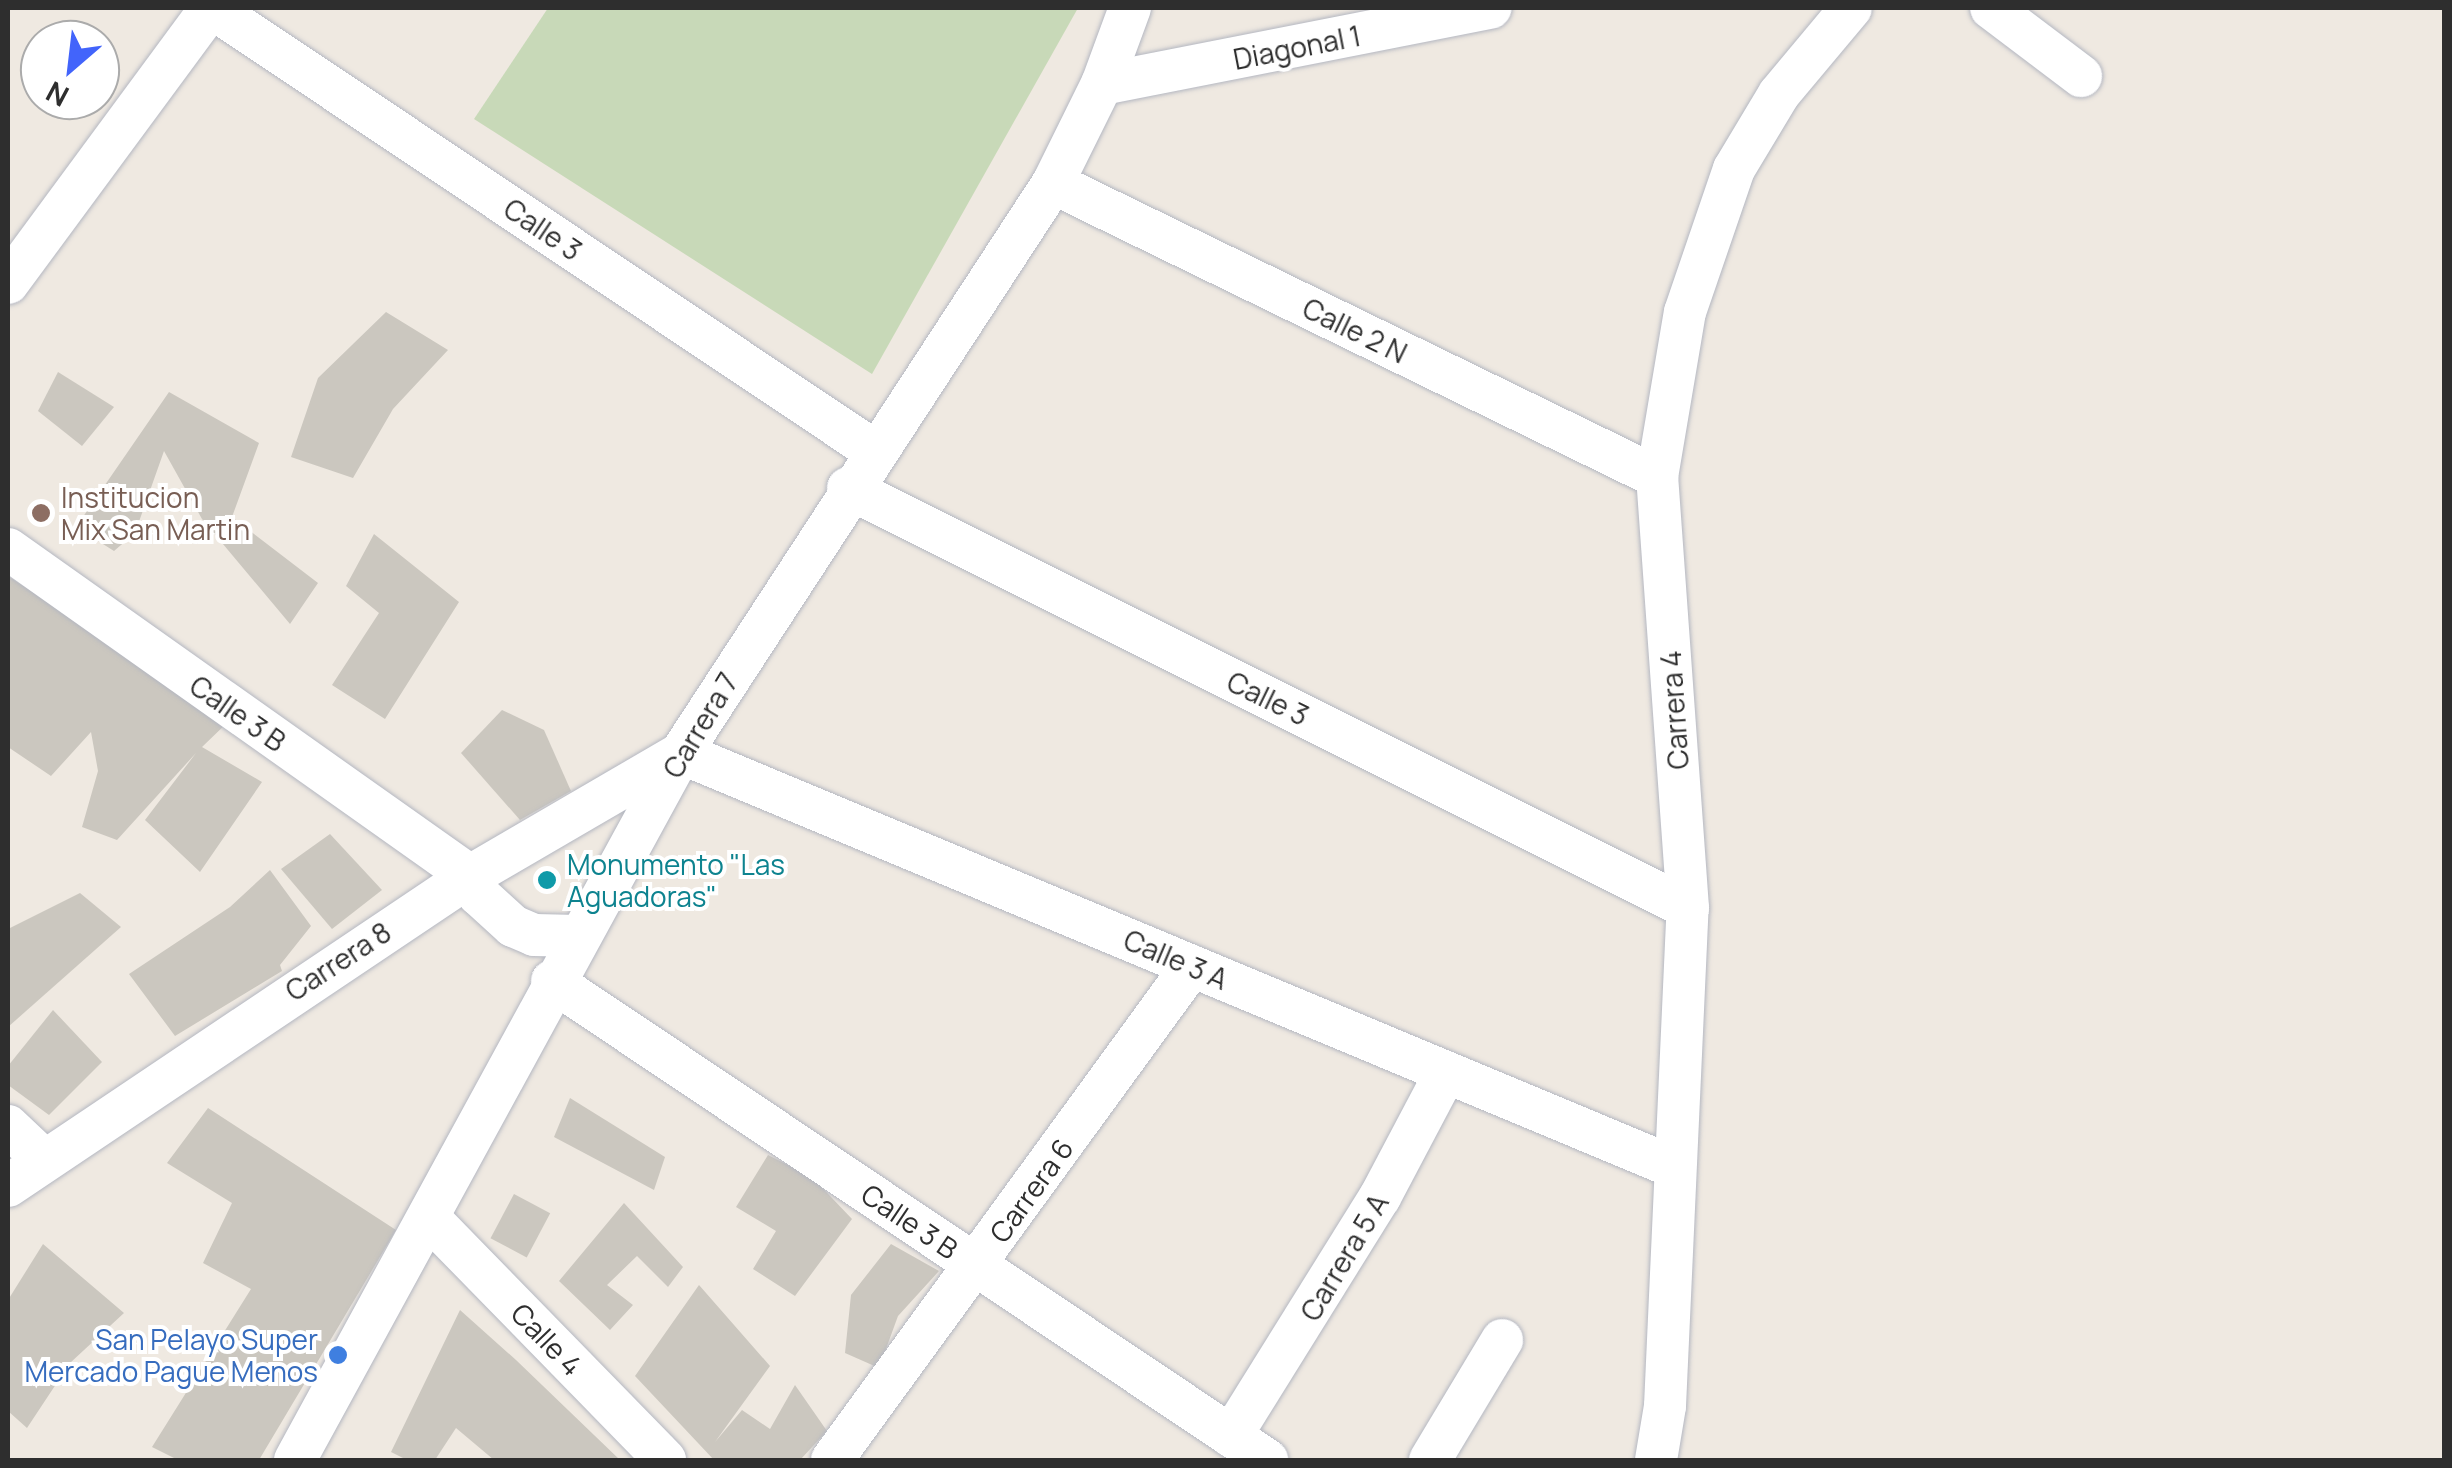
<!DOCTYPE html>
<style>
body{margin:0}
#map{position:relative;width:2452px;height:1468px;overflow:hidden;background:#efe9e1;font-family:Manrope,sans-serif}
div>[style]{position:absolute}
.cemetery>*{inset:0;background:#c8d9b8}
.building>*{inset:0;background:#cbc7bf;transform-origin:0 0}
.roads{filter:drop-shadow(0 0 2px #b4b7c1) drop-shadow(0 0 2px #b4b7c1)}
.minor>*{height:42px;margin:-21px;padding:0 21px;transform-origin:21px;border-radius:21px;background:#fff}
.dots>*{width:28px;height:28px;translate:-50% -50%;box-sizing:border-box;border:5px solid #fff;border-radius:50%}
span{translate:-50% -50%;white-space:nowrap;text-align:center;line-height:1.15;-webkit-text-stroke:8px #fff;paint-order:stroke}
.street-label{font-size:28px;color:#2e2e2e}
.education-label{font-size:28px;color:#785e54}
.left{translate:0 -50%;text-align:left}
.culture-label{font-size:28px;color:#0d838f}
.shop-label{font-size:28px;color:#366cbe}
.right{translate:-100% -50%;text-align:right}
.frame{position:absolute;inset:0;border:10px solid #2e2e2e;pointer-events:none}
.north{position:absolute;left:20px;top:20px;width:100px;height:100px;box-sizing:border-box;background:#fff;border:2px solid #ababab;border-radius:50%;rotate:208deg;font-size:28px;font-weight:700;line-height:40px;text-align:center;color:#2e2e2e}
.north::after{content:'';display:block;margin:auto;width:35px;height:45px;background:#4264fb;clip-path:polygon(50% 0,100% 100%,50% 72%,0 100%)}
</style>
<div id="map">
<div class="cemetery">
<i style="clip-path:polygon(548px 8px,1078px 8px,872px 374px,474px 119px)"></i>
</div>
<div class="building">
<i style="clip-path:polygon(386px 312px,448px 350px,393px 409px,353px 478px,291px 457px,318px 378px)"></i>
<i style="clip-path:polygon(58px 372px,114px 407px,82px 446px,38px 411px)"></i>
<i style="clip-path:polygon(169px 392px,259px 443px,232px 517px,318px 583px,290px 624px,202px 519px,164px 451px,135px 533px,114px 551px,76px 527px)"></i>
<i style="clip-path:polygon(374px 534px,459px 602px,385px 719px,332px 685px,379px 613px,346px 586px)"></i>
<i style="clip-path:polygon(8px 576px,229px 721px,202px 747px,262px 782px,200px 872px,145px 820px,196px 753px,117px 840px,82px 827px,98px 771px,91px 732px,51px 776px,8px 747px)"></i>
<i style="clip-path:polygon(502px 710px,544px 730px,571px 791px,520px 820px,461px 753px)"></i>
<i style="clip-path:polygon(330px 834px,382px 890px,332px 929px,281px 869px)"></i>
<i style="clip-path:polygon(270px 870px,311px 926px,280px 965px,282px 971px,175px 1036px,129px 974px,230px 907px)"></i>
<i style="clip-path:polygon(80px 893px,121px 927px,8px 1027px,8px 929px)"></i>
<i style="clip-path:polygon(53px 1010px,102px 1062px,49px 1115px,8px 1085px,8px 1066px)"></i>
<i style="clip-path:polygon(570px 1098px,665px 1157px,654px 1190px,554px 1137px)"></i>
<i style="clip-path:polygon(208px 1108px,396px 1230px,259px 1460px,178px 1460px,152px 1447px,251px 1289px,203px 1263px,232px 1203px,167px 1163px)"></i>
<i style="clip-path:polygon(768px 1155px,812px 1177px,852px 1219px,795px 1296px,753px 1269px,776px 1231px,736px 1207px)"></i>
<i style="left:514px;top:1194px;width:41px;height:50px;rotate:28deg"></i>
<i style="clip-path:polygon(624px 1203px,683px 1267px,668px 1287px,637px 1256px,607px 1285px,633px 1305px,610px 1330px,559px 1281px)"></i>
<i style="clip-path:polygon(43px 1244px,124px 1313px,70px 1363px,27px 1428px,8px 1411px,8px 1300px)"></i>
<i style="clip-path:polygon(891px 1244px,939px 1271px,898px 1316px,879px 1368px,845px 1353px,851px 1295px)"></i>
<i style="clip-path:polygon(699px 1285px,770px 1366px,715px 1442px,742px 1410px,770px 1429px,795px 1385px,827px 1431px,800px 1460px,714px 1460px,635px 1376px)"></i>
<i style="clip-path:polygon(460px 1310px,516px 1360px,620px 1460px,494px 1460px,456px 1428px,435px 1460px,407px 1460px,391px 1452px)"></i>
</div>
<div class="roads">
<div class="minor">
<i style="left:212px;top:8px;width:795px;rotate:33.77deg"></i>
<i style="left:1991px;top:8px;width:113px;rotate:37.1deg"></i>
<i style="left:1102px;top:84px;width:396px;rotate:-11.1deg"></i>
<i style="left:1053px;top:183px;width:672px;rotate:25.95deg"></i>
<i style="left:8px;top:283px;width:342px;rotate:-53.6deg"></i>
<i style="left:848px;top:488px;width:939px;rotate:26.57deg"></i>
<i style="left:8px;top:549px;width:566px;rotate:35.29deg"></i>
<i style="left:470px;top:876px;width:21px;rotate:65deg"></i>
<i style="left:479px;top:895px;width:46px;rotate:42.4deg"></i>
<i style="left:513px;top:926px;width:23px;rotate:23deg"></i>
<i style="left:534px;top:935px;width:45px;rotate:1.3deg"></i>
<i style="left:552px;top:981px;width:861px;rotate:33.82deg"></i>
<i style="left:8px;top:1126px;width:48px;rotate:43.3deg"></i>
<i style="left:8px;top:1186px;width:556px;rotate:-33.86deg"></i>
<i style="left:470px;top:876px;width:244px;rotate:-30.2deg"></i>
<i style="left:681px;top:753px;width:1073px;rotate:22.64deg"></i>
<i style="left:429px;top:1218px;width:338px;rotate:45.7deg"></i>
<i style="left:1231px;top:1436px;width:282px;rotate:-58.1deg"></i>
<i style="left:1380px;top:1197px;width:141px;rotate:-62.2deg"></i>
<i style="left:295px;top:1460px;width:806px;rotate:-61.37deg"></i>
<i style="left:681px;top:753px;width:681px;rotate:-56.87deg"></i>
<i style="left:1053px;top:183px;width:110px;rotate:-63.7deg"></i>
<i style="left:1102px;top:84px;width:81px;rotate:-69.8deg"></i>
<i style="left:832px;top:1460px;width:611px;rotate:-53.92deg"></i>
<i style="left:1430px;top:1460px;width:140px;rotate:-59deg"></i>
<i style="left:1656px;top:1460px;width:55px;rotate:-80.5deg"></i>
<i style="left:1665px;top:1406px;width:499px;rotate:-87.4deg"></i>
<i style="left:1688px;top:908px;width:432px;rotate:-94.1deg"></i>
<i style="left:1657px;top:477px;width:167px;rotate:-80.4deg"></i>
<i style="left:1685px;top:312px;width:151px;rotate:-71.1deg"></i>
<i style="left:1734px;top:169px;width:87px;rotate:-59deg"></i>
<i style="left:1779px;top:94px;width:112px;rotate:-50.1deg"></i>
</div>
</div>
<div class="dots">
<i style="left:41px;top:513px;background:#8d6e63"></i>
<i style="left:547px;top:880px;background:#0f9aa8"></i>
<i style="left:338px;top:1355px;background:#3f7fe0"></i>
</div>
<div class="street-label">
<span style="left:1297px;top:47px;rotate:-11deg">Diagonal 1</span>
<span style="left:543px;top:229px;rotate:34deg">Calle 3</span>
<span style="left:1355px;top:330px;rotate:26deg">Calle 2 N</span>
<span style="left:1268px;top:698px;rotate:26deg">Calle 3</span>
<span style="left:1674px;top:710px;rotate:-94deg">Carrera 4</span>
<span style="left:238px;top:713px;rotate:35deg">Calle 3 B</span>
<span style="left:700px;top:725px;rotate:-59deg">Carrera 7</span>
<span style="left:1176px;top:959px;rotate:23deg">Calle 3 A</span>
<span style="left:338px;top:961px;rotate:-33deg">Carrera 8</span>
<span style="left:1031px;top:1190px;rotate:-54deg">Carrera 6</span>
<span style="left:910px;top:1221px;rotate:34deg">Calle 3 B</span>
<span style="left:1344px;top:1257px;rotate:-59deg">Carrera 5 A</span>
<span style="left:547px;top:1339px;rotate:46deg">Calle 4</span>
</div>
<div class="education-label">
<span class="left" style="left:61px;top:513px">Institucion<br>Mix San Martin</span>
</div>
<div class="culture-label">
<span class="left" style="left:567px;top:880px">Monumento "Las<br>Aguadoras"</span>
</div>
<div class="shop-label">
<span class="right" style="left:318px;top:1355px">San Pelayo Super<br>Mercado Pague Menos</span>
</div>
<div class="frame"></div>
<div class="north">N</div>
</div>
